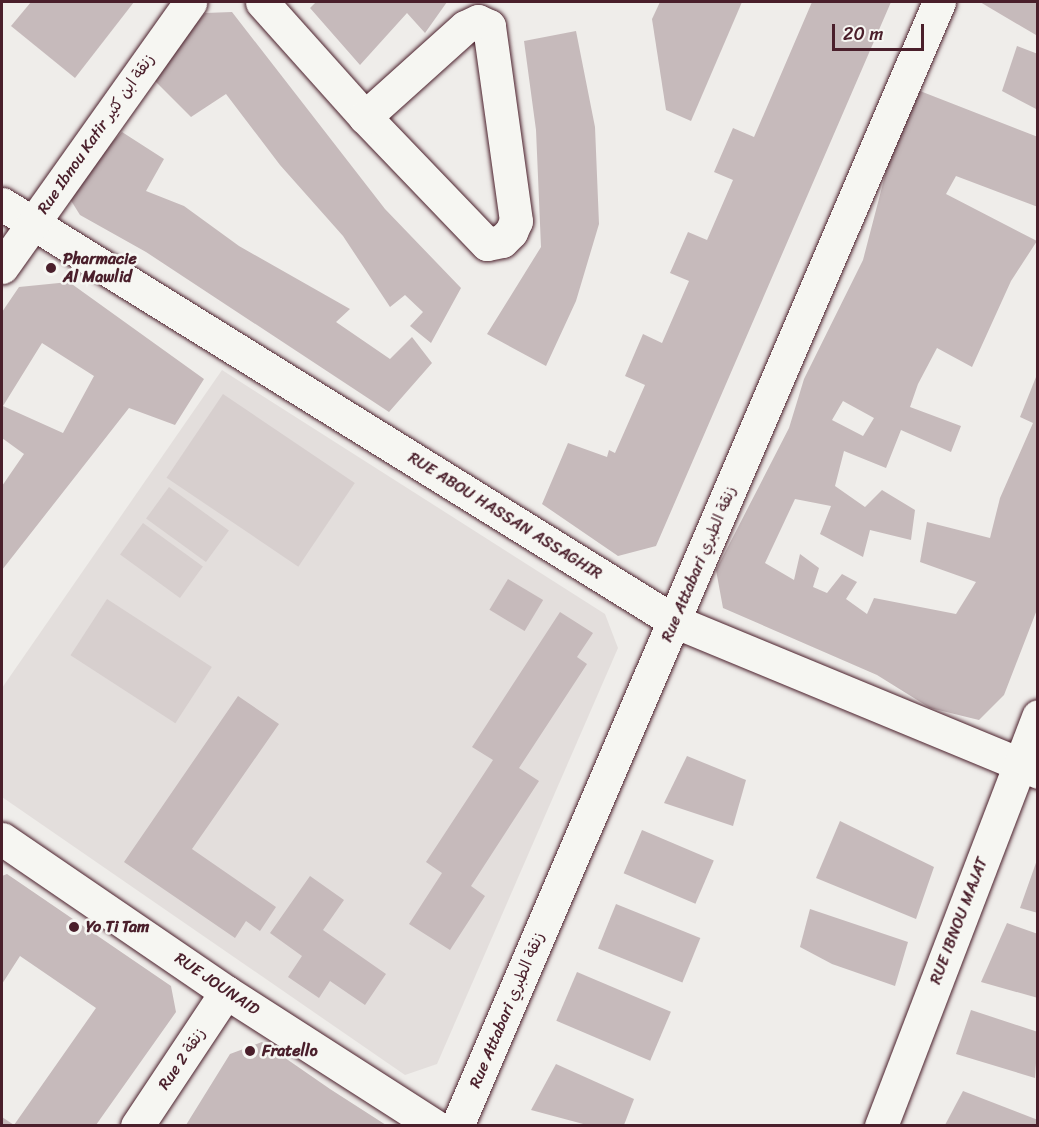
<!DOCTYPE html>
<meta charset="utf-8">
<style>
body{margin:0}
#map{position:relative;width:1039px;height:1127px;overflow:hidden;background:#efedea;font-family:Sriracha,"Playpen Sans Arabic",sans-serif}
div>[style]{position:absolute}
.built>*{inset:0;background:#e3dedc}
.green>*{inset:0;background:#d7cfce;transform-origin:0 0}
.building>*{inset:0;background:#c6babb;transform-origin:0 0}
.roads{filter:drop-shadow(0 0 2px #4a1f2b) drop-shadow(0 0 2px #4a1f2b)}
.street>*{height:33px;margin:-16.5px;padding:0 16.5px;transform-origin:16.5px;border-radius:16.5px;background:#f6f6f2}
.dots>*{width:16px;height:16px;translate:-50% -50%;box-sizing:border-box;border:3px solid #f6f6f2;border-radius:50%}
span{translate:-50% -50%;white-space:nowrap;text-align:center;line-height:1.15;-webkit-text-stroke:5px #f6f6f2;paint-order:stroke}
.street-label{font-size:16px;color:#4a1f2b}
.poi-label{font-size:16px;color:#4a1f2b;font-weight:700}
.left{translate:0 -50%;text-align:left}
.frame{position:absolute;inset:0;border:3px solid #4a1f2b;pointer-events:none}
.scale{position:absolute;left:832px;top:24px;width:92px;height:27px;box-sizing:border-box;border:3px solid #4a1f2b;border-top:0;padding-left:8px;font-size:18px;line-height:21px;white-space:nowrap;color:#4a1f2b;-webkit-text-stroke:4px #f6f6f2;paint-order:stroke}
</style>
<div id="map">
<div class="built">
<i style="clip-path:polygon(222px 370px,605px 614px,618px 648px,437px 1064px,405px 1075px,2px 797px,2px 688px)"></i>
</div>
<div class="green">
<i style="left:223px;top:394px;width:159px;height:101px;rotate:34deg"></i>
<i style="left:169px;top:487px;width:74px;height:39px;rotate:36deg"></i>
<i style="left:143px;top:523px;width:74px;height:39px;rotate:36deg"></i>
<i style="left:107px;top:599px;width:125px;height:67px;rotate:33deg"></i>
</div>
<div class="building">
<i style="clip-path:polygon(31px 2px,134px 2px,75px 78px,11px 26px)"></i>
<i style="clip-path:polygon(316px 2px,447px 2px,425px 33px,407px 13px,360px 65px,310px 8px)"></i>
<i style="clip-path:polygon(660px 2px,742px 2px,691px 121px,666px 110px,652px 19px)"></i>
<i style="clip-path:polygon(812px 2px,891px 2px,656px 546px,618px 556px,542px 504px,568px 443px,607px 457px,609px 450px,615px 453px,645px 385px,625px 376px,643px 334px,662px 343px,689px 281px,670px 273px,688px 232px,707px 240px,733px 180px,714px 172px,733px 128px,754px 137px)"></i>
<i style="clip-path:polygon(980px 2px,1038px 2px,1036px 35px)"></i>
<i style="clip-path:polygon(232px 12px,385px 209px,461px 288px,431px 343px,410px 326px,423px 312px,405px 295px,390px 307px,343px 236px,280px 165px,226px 94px,191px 117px,151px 77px,205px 13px)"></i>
<i style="clip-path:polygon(576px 31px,595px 127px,599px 224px,576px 301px,546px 366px,487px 334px,541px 247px,536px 130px,524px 41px)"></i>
<i style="clip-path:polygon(1017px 46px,1038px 54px,1038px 110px,1002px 91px)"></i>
<i style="clip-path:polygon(evenodd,920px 91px,1038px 137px,1038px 207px,956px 176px,946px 194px,1037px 241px,1011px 281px,972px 367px,937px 348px,918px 384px,910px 407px,961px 426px,951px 452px,901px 430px,886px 468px,844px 451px,835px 486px,865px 507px,882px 490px,915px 510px,911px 540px,870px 530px,863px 557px,820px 534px,831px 506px,795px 499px,765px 563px,794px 580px,800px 554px,819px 568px,813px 587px,827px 593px,842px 574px,857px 582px,846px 599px,867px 614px,874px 598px,956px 614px,976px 582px,920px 562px,927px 522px,990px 538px,1000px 498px,1033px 423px,1020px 417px,1038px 372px,1038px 607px,1004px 695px,979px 720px,930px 708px,877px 675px,723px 608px,716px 570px,789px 428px,804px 379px,863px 260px,888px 164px,920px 91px,843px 401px,874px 418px,863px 436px,832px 420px,843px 401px)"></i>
<i style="clip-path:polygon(122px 132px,164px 159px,146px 191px,184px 206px,239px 246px,350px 309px,336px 322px,390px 359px,412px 337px,432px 363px,389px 412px,146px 252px,80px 215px,65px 191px)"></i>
<i style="clip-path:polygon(evenodd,69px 282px,204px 379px,175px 425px,129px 408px,2px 570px,2px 486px,24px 454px,2px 438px,2px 312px,19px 287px,69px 282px,42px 343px,94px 376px,63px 433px,3px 406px,42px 343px)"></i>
<i style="left:508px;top:579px;width:41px;height:36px;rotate:31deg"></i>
<i style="clip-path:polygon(560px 612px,593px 633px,577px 657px,587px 664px,519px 768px,539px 781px,471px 886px,485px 896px,450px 950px,409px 924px,442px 873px,426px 862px,493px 760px,472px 747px)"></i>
<i style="clip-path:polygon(238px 696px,279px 724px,192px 849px,276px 907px,260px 931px,246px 921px,235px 938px,124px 862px)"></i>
<i style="clip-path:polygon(687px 756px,746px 780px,733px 826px,664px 803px)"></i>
<i style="clip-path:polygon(840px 821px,934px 867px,916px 919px,816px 878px)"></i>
<i style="left:642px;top:830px;width:78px;height:47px;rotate:23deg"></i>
<i style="clip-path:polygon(1037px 860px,1038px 860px,1038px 913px,1020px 908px)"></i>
<i style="clip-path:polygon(7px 874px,171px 986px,176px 1012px,96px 1125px,2px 1125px,2px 1117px,14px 1125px,96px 1008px,20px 956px,2px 984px,2px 876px)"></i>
<i style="clip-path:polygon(310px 876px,344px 900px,323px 930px,386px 974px,365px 1005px,330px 981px,319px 998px,288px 977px,302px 956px,270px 933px)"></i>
<i style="left:616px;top:904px;width:91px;height:48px;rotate:22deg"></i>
<i style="clip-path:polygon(810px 909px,908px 942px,895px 986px,832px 964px,800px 947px)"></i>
<i style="clip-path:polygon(1007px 923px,1038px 934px,1038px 998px,981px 982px)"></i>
<i style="left:577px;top:972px;width:102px;height:53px;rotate:23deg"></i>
<i style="clip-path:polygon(971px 1010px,1038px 1032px,1035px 1078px,956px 1054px)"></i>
<i style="clip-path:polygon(262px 1042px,330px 1089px,386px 1125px,186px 1125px,230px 1054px)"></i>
<i style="clip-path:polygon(556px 1064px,634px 1099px,624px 1125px,587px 1125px,531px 1110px)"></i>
<i style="clip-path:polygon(963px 1091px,1038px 1120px,1038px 1125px,945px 1125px)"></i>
</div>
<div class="roads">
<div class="street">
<i style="left:262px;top:2px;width:154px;rotate:48.2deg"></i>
<i style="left:365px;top:117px;width:176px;rotate:46.2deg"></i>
<i style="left:487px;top:244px;width:15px;rotate:-11deg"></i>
<i style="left:502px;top:241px;width:13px;rotate:-45deg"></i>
<i style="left:511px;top:232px;width:12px;rotate:-66deg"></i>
<i style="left:516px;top:221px;width:197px;rotate:-97.9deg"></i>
<i style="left:489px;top:26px;width:12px;rotate:-156deg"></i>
<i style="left:478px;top:21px;width:14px;rotate:155deg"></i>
<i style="left:465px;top:27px;width:135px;rotate:138deg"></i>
<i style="left:2px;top:204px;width:791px;rotate:31.82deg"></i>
<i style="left:674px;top:621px;width:394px;rotate:22.5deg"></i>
<i style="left:2px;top:267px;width:325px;rotate:-54.6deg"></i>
<i style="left:2px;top:839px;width:271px;rotate:34.3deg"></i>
<i style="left:226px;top:992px;width:248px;rotate:32.7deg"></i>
<i style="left:137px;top:1126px;width:161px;rotate:-56.4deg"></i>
<i style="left:457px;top:1126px;width:1223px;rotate:-66.79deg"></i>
<i style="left:881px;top:1126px;width:439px;rotate:-69deg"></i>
</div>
</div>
<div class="dots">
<i style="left:51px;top:268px;background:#4a1f2b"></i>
<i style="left:74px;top:927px;background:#4a1f2b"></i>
<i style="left:250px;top:1051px;background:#4a1f2b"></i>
</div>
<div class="street-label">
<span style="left:96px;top:134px;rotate:-55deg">Rue Ibnou Katir زنقة ابن كثير</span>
<span style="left:505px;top:516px;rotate:32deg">RUE ABOU HASSAN ASSAGHIR</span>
<span style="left:699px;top:564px;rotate:-67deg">Rue Attabari زنقة الطبري</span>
<span style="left:959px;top:921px;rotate:-69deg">RUE IBNOU MAJAT</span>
<span style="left:217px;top:984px;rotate:34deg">RUE JOUNAID</span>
<span style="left:507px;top:1010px;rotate:-67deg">Rue Attabari زنقة الطبري</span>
<span style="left:182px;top:1059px;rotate:-56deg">Rue 2 زنقة</span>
</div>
<div class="poi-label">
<span class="left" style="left:63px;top:268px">Pharmacie<br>Al Mawlid</span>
<span class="left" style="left:86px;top:927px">Yo Ti Tam</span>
<span class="left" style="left:262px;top:1051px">Fratello</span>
</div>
<div class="frame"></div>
<div class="scale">20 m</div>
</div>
